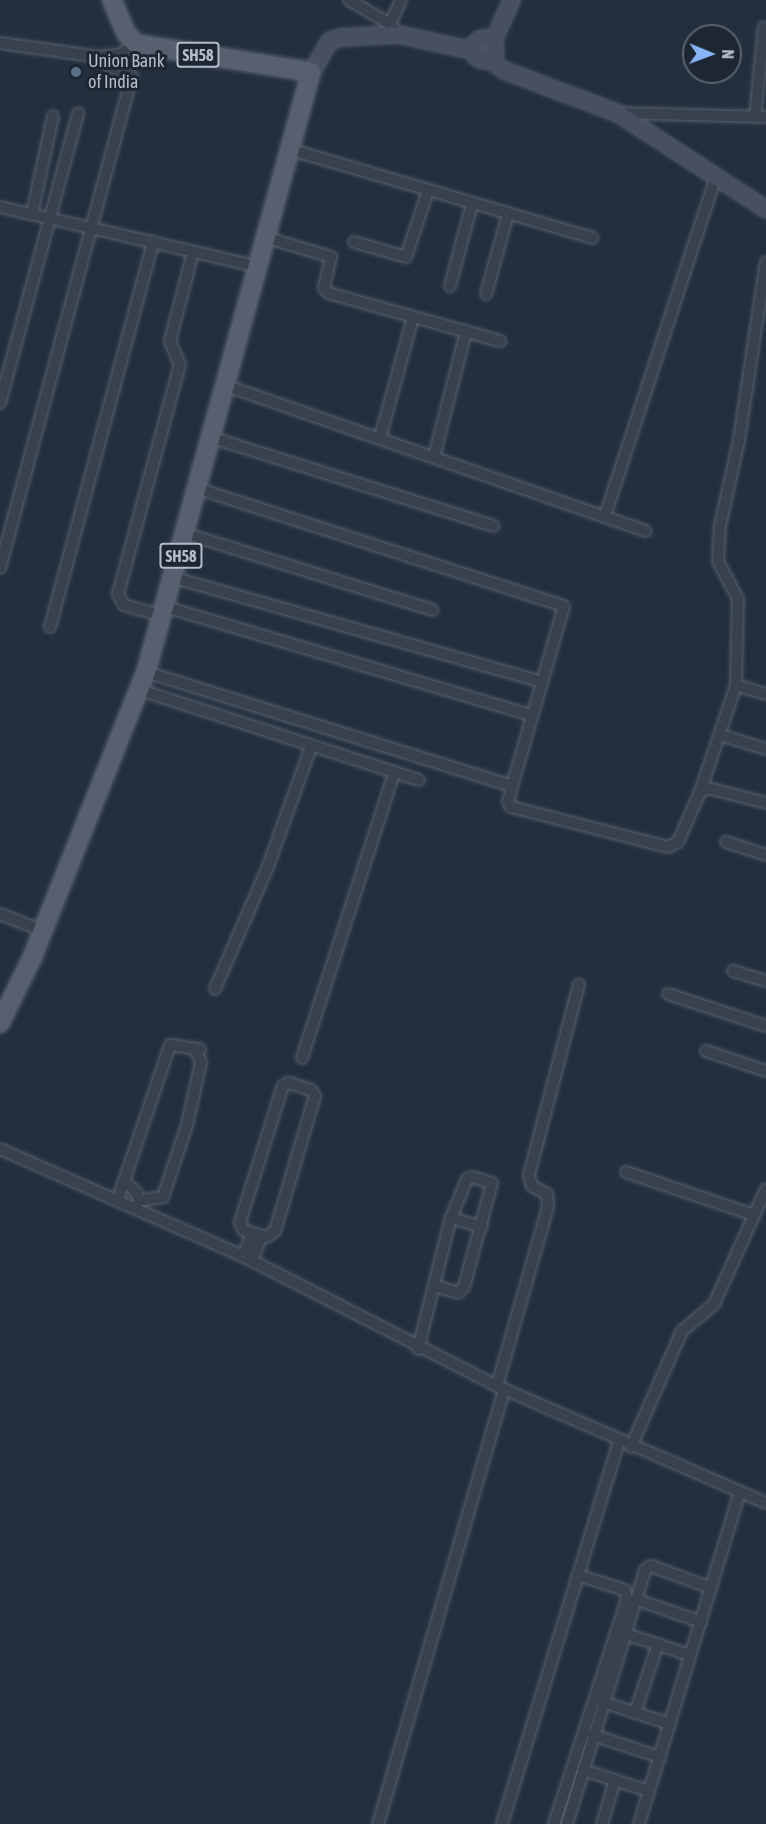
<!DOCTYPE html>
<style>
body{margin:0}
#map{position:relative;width:766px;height:1824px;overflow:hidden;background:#242f3e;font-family:"Asap Condensed",sans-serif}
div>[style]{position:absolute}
.roads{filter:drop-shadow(0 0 2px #565f6c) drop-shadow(0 0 2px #565f6c)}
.street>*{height:10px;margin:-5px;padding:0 5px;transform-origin:5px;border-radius:5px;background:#38414e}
.secondary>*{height:15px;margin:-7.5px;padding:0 7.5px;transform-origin:7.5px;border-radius:7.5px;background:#465061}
.secondary>.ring{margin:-7.5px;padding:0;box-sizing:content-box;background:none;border:15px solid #465061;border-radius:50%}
.primary>*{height:18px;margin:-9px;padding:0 9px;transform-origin:9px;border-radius:9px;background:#56606e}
.dots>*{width:16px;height:16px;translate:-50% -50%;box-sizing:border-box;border:3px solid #1d2633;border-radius:50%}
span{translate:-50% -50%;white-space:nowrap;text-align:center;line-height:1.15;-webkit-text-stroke:6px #1d2633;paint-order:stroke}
.shield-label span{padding:2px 4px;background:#1d2633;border:2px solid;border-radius:4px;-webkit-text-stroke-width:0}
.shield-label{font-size:16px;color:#b4bcc9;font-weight:700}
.poi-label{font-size:18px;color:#b4bcc9}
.left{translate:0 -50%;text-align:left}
.north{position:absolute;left:682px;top:24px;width:60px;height:60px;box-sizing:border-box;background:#1d2633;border:2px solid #59626f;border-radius:50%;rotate:91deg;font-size:16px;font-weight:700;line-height:24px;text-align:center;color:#b4bcc9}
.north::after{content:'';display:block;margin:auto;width:21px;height:27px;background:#8ab4f8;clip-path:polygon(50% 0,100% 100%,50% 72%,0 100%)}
</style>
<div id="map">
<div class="roads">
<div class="street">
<i style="left:349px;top:0;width:48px;rotate:30.3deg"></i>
<i style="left:390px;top:24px;width:13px;rotate:51deg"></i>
<i style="left:390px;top:24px;width:26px;rotate:-65deg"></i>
<i style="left:0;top:43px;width:101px;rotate:8deg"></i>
<i style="left:100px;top:57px;width:21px;rotate:-8deg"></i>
<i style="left:121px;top:54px;width:18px;rotate:-34deg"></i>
<i style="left:619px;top:113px;width:147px;rotate:1.6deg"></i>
<i style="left:755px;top:117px;width:90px;rotate:-84.3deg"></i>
<i style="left:292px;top:150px;width:313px;rotate:16.3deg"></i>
<i style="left:0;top:207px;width:267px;rotate:13deg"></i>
<i style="left:32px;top:214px;width:100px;rotate:-77.9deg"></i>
<i style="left:268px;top:238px;width:66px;rotate:16.8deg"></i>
<i style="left:331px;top:257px;width:32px;rotate:103deg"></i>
<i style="left:324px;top:288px;width:6px;rotate:51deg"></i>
<i style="left:328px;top:293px;width:179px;rotate:15.6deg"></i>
<i style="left:354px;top:242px;width:54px;rotate:16.1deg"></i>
<i style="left:406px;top:257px;width:70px;rotate:-71.6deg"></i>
<i style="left:450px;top:286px;width:85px;rotate:-75deg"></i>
<i style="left:486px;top:294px;width:83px;rotate:-74.6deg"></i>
<i style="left:227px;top:386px;width:443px;rotate:19.1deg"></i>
<i style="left:0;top:403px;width:300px;rotate:-74.9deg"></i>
<i style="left:213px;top:438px;width:294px;rotate:17.4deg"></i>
<i style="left:380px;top:438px;width:125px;rotate:-74.7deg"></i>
<i style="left:434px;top:457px;width:130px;rotate:-75.7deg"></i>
<i style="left:199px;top:489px;width:383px;rotate:17.8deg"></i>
<i style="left:564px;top:606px;width:187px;rotate:106.1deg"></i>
<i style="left:512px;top:786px;width:16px;rotate:104deg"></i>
<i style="left:508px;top:802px;width:6px;rotate:59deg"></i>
<i style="left:511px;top:807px;width:162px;rotate:14.3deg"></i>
<i style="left:668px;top:847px;width:11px;rotate:-27deg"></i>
<i style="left:678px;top:842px;width:55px;rotate:-66.3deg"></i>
<i style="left:700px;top:792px;width:9px;rotate:-27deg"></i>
<i style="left:708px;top:788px;width:60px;rotate:14.5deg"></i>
<i style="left:605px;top:516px;width:358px;rotate:-71.9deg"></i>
<i style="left:187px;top:534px;width:257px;rotate:17.2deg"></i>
<i style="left:0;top:568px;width:509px;rotate:-74.98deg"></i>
<i style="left:132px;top:76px;width:25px;rotate:-157deg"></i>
<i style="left:109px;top:66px;width:13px;rotate:-135deg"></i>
<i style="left:175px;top:578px;width:381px;rotate:15.8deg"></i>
<i style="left:166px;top:607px;width:381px;rotate:16.5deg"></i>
<i style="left:163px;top:616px;width:41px;rotate:-164.2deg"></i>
<i style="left:124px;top:605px;width:13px;rotate:-119deg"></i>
<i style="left:118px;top:594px;width:237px;rotate:-74.9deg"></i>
<i style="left:180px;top:365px;width:26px;rotate:-113deg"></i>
<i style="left:170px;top:341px;width:92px;rotate:-75.5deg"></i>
<i style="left:50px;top:627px;width:399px;rotate:-75deg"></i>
<i style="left:146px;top:672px;width:383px;rotate:17.3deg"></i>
<i style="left:736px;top:685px;width:31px;rotate:17deg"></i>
<i style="left:140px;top:690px;width:293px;rotate:17.9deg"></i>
<i style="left:720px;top:735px;width:48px;rotate:16.9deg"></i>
<i style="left:700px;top:792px;width:113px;rotate:-71.4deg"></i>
<i style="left:736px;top:685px;width:86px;rotate:-88.7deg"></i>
<i style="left:738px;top:599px;width:43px;rotate:-117.8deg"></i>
<i style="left:718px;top:561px;width:35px;rotate:-87deg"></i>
<i style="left:720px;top:526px;width:88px;rotate:-77.5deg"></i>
<i style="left:739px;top:440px;width:180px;rotate:-81.4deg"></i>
<i style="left:726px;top:842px;width:42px;rotate:18deg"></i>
<i style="left:0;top:914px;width:46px;rotate:21.6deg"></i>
<i style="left:733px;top:971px;width:34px;rotate:17deg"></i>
<i style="left:215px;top:989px;width:131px;rotate:-66.6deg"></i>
<i style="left:267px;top:869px;width:130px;rotate:-70.2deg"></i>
<i style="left:668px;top:994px;width:103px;rotate:18.1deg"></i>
<i style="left:706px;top:1051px;width:63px;rotate:18.4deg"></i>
<i style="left:302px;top:1058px;width:299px;rotate:-72.1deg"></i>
<i style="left:289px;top:1083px;width:23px;rotate:18deg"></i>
<i style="left:311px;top:1090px;width:7px;rotate:56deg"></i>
<i style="left:315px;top:1096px;width:141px;rotate:106.5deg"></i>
<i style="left:275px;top:1231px;width:11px;rotate:146deg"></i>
<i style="left:266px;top:1237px;width:24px;rotate:-163deg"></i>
<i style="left:243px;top:1230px;width:9px;rotate:-111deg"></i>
<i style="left:240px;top:1222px;width:143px;rotate:-72.5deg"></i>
<i style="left:283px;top:1086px;width:7px;rotate:-27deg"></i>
<i style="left:0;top:1149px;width:266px;rotate:23.8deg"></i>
<i style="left:243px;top:1256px;width:285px;rotate:27.1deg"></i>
<i style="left:497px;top:1386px;width:293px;rotate:23.5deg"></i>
<i style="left:626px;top:1172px;width:135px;rotate:18.6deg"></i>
<i style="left:118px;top:1201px;width:18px;rotate:-74deg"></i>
<i style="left:123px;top:1184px;width:147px;rotate:-71.3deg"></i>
<i style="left:170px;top:1045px;width:30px;rotate:8deg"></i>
<i style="left:200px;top:1049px;width:5px;rotate:143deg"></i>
<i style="left:196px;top:1052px;width:11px;rotate:63deg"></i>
<i style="left:201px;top:1062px;width:65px;rotate:102.5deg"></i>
<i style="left:187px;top:1125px;width:76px;rotate:108.4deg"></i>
<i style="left:163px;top:1197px;width:24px;rotate:171deg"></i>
<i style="left:139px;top:1201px;width:8px;rotate:-104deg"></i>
<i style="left:137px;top:1193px;width:18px;rotate:-137deg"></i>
<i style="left:451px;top:1218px;width:32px;rotate:16deg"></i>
<i style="left:243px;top:1256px;width:24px;rotate:-68deg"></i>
<i style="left:252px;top:1261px;width:26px;rotate:-69deg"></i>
<i style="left:418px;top:1349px;width:135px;rotate:-75.9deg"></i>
<i style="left:451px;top:1218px;width:42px;rotate:-67.7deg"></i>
<i style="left:467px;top:1179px;width:5px;rotate:-22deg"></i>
<i style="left:472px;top:1177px;width:21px;rotate:17deg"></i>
<i style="left:492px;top:1183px;width:108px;rotate:105.1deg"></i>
<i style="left:464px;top:1287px;width:8px;rotate:135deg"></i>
<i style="left:458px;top:1293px;width:23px;rotate:-162deg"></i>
<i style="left:497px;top:1386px;width:186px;rotate:-74.1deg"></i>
<i style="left:548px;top:1207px;width:13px;rotate:-94deg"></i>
<i style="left:547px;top:1194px;width:17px;rotate:-152deg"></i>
<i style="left:532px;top:1186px;width:11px;rotate:-105deg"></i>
<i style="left:529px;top:1175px;width:197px;rotate:-75.3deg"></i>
<i style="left:631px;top:1447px;width:127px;rotate:-66.3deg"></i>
<i style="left:682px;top:1331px;width:42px;rotate:-40.2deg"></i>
<i style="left:714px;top:1304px;width:126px;rotate:-65.7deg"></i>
<i style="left:635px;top:1599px;width:70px;rotate:19.2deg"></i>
<i style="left:623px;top:1633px;width:71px;rotate:18.2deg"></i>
<i style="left:603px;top:1702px;width:71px;rotate:18.2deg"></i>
<i style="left:635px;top:1713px;width:73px;rotate:-71.6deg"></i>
<i style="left:593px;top:1735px;width:71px;rotate:18.2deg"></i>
<i style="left:583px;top:1770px;width:69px;rotate:17.7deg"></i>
<i style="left:378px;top:1824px;width:453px;rotate:-73.8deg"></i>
<i style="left:502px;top:1824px;width:400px;rotate:-73deg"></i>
<i style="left:554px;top:1824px;width:237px;rotate:-72deg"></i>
<i style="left:627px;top:1599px;width:9px;rotate:-103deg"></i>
<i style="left:625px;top:1590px;width:50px;rotate:-162.6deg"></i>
<i style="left:567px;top:1824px;width:266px;rotate:-72.9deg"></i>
<i style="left:645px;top:1570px;width:7px;rotate:-34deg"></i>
<i style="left:651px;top:1566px;width:64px;rotate:20.1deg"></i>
<i style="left:602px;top:1824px;width:46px;rotate:-73.5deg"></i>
<i style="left:639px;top:1824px;width:345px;rotate:-73.1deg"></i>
</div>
<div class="secondary">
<i class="ring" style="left:473px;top:38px;width:7px;height:7px"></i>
<i style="left:492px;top:42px;width:46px;rotate:-65.7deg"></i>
<i style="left:489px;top:59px;width:19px;rotate:36deg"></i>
<i style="left:504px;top:70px;width:122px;rotate:20.7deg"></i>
<i style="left:618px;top:113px;width:176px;rotate:33deg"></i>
<i style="left:311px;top:72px;width:36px;rotate:-60deg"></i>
<i style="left:329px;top:41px;width:11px;rotate:-22deg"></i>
<i style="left:339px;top:37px;width:59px;rotate:-2.9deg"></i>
<i style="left:398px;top:34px;width:76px;rotate:12.2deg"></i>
</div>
<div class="primary">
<i style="left:0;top:1023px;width:72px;rotate:-63.8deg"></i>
<i style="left:32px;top:958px;width:308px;rotate:-68.3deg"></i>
<i style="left:146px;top:672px;width:622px;rotate:-74.62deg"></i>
<i style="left:311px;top:72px;width:177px;rotate:-170.9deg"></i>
<i style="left:136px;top:44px;width:15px;rotate:-132deg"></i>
<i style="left:126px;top:33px;width:36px;rotate:-113deg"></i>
</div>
</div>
<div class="dots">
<i style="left:76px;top:72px;background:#5c6f8a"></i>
</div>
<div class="shield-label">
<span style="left:198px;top:55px">SH58</span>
<span style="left:181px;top:556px">SH58</span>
</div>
<div class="poi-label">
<span class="left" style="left:88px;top:72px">Union Bank<br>of India</span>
</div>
<div class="north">N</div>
</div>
